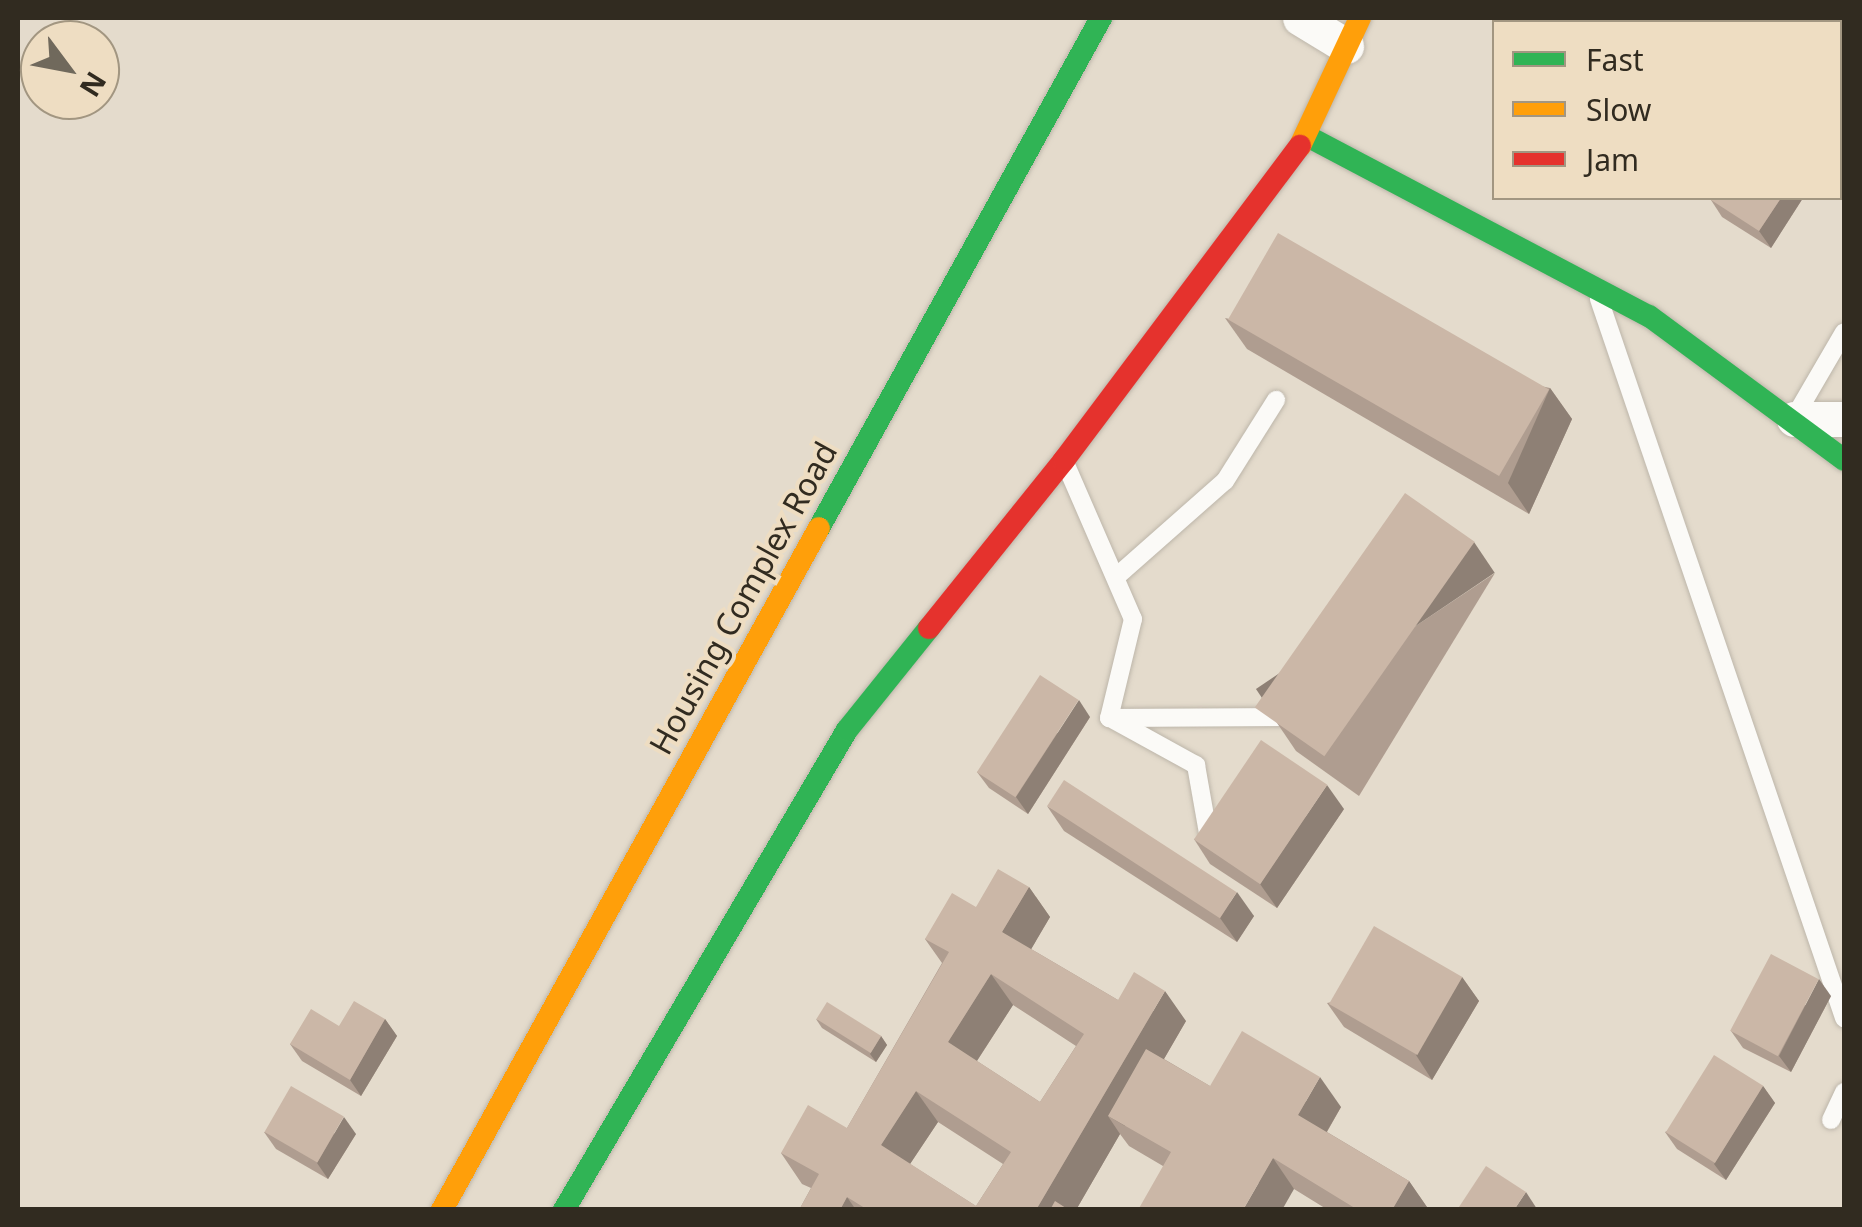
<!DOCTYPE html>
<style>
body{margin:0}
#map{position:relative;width:1862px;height:1227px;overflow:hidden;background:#e4dbcc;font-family:"Noto Sans",sans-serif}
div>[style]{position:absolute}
.roads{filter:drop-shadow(0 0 2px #bdb6aa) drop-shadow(0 0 2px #bdb6aa)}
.lane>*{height:18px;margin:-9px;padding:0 9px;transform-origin:9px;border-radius:9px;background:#fbfaf7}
.street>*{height:35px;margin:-17.5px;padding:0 17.5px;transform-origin:17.5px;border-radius:17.5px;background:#fbfaf7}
.fast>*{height:22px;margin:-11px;padding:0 11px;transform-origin:11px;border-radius:11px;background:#30b455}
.slow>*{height:22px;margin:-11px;padding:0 11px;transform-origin:11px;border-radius:11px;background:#ff9f0a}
.jam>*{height:22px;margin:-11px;padding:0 11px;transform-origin:11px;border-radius:11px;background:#e5322d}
.wall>*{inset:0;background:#af9d90}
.shaded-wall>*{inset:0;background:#8e8075;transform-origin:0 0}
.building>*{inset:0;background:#cbb7a7;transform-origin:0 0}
span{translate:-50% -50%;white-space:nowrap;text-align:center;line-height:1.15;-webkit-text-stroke:8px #eeddc2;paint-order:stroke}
.street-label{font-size:32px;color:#312b20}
.frame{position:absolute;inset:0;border:20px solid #312b20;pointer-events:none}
.legend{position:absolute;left:1492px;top:20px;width:350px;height:180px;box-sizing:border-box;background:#eeddc2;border:2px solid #a29681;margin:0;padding:12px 18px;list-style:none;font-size:30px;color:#312b20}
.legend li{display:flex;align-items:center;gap:20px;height:50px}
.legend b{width:50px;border:2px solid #a29681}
.north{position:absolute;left:20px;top:20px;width:100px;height:100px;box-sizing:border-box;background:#eeddc2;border:2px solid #a29681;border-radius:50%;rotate:122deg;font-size:28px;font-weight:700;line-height:40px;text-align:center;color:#312b20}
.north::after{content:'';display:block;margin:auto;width:35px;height:45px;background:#70695c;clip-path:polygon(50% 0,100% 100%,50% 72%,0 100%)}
</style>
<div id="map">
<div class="roads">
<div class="lane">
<i style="left:1599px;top:299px;width:760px;rotate:71.18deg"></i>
<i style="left:1794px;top:418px;width:99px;rotate:-59.8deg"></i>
<i style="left:1066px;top:465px;width:168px;rotate:66.5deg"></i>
<i style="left:1133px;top:619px;width:102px;rotate:103.6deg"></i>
<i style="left:1109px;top:718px;width:180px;rotate:-0.3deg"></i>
<i style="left:1116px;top:577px;width:145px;rotate:-41.4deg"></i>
<i style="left:1225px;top:481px;width:96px;rotate:-57.8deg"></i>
<i style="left:1114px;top:720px;width:94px;rotate:28.8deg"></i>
<i style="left:1196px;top:765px;width:69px;rotate:80deg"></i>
<i style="left:1831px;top:1120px;width:31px;rotate:-65deg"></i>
</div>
<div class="street">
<i style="left:1300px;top:18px;width:54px;rotate:31.3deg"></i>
<i style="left:1794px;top:419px;width:50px"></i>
</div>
<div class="fast">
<i style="left:1307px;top:136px;width:386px;rotate:27.8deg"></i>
<i style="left:1649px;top:316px;width:242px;rotate:36.4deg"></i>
<i style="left:819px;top:528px;width:583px;rotate:-61.06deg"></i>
<i style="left:564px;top:1210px;width:557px;rotate:-59.48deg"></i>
<i style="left:847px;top:730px;width:131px;rotate:-51.2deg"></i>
</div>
<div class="slow">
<i style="left:1300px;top:146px;width:141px;rotate:-64.9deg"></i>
<i style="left:442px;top:1210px;width:779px;rotate:-61.07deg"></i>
</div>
<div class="jam">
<i style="left:929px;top:628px;width:216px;rotate:-51.2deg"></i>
<i style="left:1064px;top:460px;width:393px;rotate:-53.1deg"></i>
</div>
</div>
<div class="wall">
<i style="clip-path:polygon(1712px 198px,1803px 198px,1771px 248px,1722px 217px,1711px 200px)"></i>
<i style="clip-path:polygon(1225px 318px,1550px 388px,1572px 419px,1529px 514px,1247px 349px)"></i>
<i style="clip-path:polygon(1495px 573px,1359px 796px,1296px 751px,1275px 720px)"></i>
<i style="clip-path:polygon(1090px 717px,1028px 814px,989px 788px,977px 772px)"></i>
<i style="clip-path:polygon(1047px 806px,1254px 916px,1237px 942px,1064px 831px)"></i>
<i style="clip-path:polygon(1344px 809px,1277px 908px,1210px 864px,1194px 839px)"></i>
<i style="clip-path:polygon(evenodd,1029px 887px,1050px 917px,1031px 949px,1118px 1000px,1186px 1021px,1164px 1059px,1210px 1086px,1341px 1107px,1327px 1132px,1409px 1181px,1429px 1210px,1328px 1210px,1294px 1189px,1163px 1166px,1129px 1146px,1120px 1134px,1076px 1210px,799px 1210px,811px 1188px,802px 1184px,781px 1153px,847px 1128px,942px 963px,925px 939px,976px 907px,1029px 887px,1013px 1005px,1076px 1046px,1040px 1102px,977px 1061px,1013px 1005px,1029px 887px,938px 1122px,1003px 1164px,976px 1206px,910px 1164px,938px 1122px)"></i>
<i style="clip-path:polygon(1462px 977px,1479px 1001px,1432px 1080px,1344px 1027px,1327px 1003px)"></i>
<i style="clip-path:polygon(1831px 996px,1791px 1072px,1743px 1048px,1731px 1031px)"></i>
<i style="clip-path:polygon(385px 1019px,397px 1036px,361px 1096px,302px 1061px,290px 1044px,339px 1026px)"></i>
<i style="clip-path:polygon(816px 1019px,881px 1036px,887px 1045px,876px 1062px,822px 1028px)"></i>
<i style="clip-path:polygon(1763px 1086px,1775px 1103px,1726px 1180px,1677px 1149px,1665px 1132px)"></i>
<i style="clip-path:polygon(264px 1132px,356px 1134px,328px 1179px,276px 1149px)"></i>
</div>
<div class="shaded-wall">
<i style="clip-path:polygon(1844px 95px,1844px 131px,1840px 139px,1840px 103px)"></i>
<i style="clip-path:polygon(1781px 198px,1803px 198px,1771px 248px,1759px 231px)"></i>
<i style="clip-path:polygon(1550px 388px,1572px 419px,1529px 514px,1508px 483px)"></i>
<i style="left:1474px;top:542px;width:37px;height:263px;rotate:56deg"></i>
<i style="clip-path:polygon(1079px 700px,1090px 717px,1028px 814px,1016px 797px)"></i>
<i style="clip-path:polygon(1327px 785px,1344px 809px,1277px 908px,1260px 884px)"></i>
<i style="clip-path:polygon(1029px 887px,1050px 917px,1023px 963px,1002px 932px)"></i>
<i style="clip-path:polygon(1237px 892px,1254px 916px,1237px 942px,1220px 918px)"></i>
<i style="clip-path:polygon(991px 974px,1013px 1005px,969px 1073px,948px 1042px)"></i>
<i style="clip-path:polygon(1462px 977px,1479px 1001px,1432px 1080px,1416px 1055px)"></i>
<i style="clip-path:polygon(1819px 979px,1831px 996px,1791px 1072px,1779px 1056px)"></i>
<i style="clip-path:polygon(1165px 991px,1186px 1021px,1125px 1126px,1108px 1116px,1120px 1134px,1076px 1210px,1036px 1210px)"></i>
<i style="clip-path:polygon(385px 1019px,397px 1036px,361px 1096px,350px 1080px)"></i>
<i style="clip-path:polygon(881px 1036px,887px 1045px,876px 1062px,870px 1054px)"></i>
<i style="clip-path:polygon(1320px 1077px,1341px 1107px,1319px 1145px,1298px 1115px)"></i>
<i style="clip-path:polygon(1763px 1086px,1775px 1103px,1726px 1180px,1714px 1164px)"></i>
<i style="clip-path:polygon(916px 1091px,938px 1122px,902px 1176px,881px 1145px)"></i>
<i style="clip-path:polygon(344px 1117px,356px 1134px,328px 1179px,317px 1163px)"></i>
<i style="clip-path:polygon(1273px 1158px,1294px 1189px,1282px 1210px,1243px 1210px)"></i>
<i style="clip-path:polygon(1409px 1181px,1429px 1210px,1392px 1210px)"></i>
<i style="clip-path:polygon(1526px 1192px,1537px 1209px,1514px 1210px)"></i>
<i style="clip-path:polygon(847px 1197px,856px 1210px,840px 1210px)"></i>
</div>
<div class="building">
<i style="clip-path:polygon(1840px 36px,1844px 39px,1844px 95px,1840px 103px)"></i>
<i style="clip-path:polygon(1712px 198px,1781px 198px,1759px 231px,1711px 200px)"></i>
<i style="left:1278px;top:233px;width:313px;height:100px;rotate:30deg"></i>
<i style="left:1405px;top:493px;width:85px;height:262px;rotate:35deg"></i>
<i style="left:1040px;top:675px;width:46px;height:116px;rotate:33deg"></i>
<i style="left:1261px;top:740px;width:80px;height:120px;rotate:34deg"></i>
<i style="left:1064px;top:780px;width:206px;height:31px;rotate:33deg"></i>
<i style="clip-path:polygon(evenodd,998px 869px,1029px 887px,1002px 932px,1118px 1000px,1134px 972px,1165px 991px,1036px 1210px,868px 1210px,847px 1197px,840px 1210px,799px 1210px,819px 1174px,781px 1153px,808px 1105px,847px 1128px,949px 952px,925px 939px,952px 893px,976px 907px,998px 869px,991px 974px,1084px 1034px,1040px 1102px,948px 1042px,991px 974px,998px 869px,916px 1091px,1011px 1152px,976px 1206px,881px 1145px,916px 1091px)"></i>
<i style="left:1374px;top:926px;width:102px;height:90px;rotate:30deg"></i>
<i style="left:1771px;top:954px;width:54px;height:87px;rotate:28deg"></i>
<i style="clip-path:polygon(354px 1001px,385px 1019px,350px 1080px,290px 1044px,311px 1009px,339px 1026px)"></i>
<i style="left:827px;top:1002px;width:64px;height:20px;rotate:32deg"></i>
<i style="clip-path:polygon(1242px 1031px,1320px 1077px,1298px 1115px,1409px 1181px,1392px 1210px,1358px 1210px,1273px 1158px,1243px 1210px,1138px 1210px,1171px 1152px,1108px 1116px,1146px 1049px,1210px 1086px)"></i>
<i style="left:1714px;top:1055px;width:58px;height:91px;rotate:32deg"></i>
<i style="left:291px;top:1086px;width:61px;height:53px;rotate:30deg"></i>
<i style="clip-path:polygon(1486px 1166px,1526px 1192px,1514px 1210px,1457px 1210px)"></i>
<i style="clip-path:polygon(1055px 1201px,1069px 1210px,1050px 1210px)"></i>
</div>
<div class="street-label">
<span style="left:743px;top:598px;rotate:-61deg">Housing Complex Road</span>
</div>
<div class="frame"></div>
<ul class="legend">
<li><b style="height:12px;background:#30b455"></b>Fast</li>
<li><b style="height:12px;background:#ff9f0a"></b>Slow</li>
<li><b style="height:12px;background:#e5322d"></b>Jam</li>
</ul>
<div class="north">N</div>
</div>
